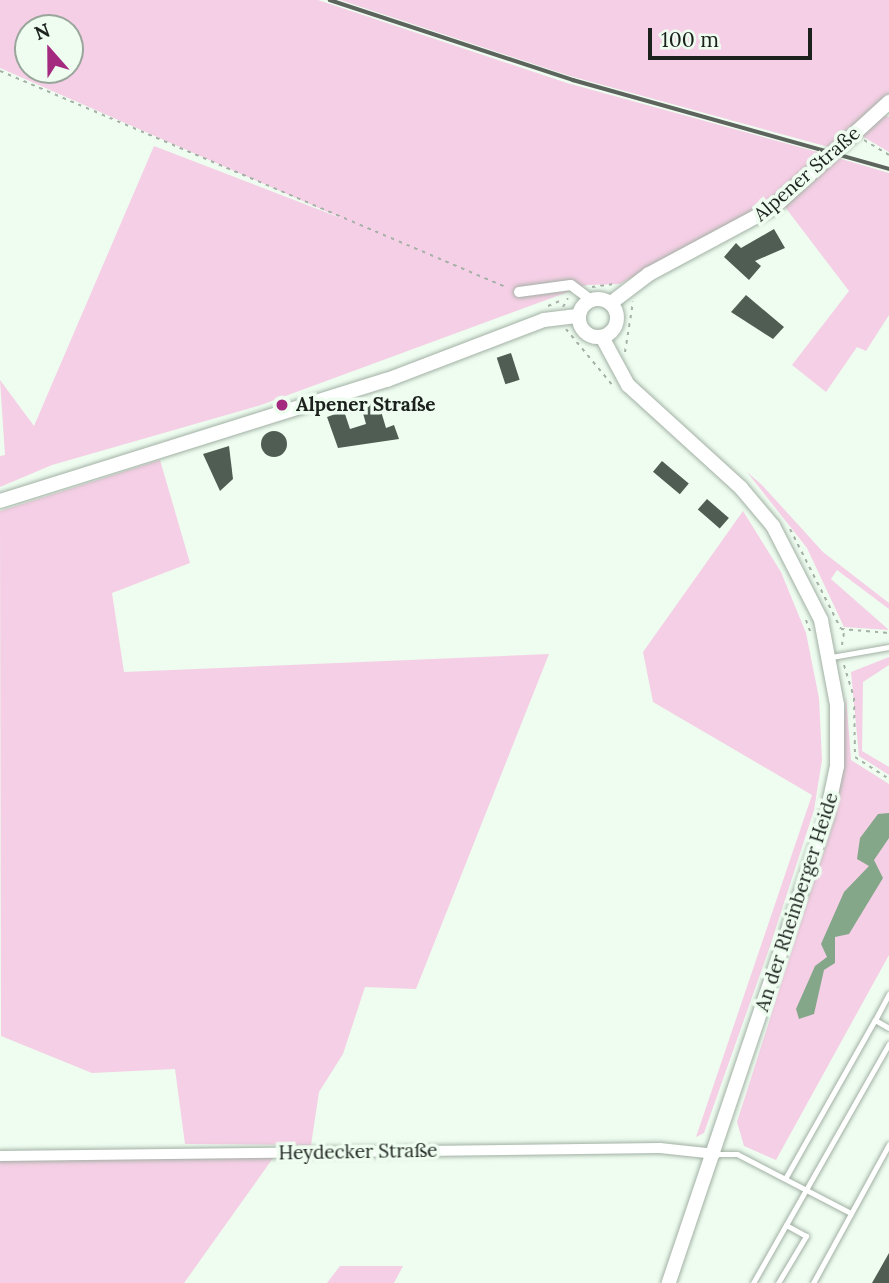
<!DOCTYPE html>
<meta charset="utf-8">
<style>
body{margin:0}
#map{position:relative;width:889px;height:1283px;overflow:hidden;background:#eefdf0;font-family:Lora,serif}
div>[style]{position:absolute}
.green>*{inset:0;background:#f5cfe5}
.water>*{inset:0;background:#84a78a}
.building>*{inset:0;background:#505d52;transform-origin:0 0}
.round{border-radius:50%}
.path>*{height:2px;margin-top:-1px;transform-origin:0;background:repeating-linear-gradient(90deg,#a5b0a6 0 3.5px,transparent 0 8.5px)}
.roads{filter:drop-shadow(0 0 2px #a2b0a4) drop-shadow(0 0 2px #a2b0a4)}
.service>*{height:5px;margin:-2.5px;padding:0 2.5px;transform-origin:2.5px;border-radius:2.5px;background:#fff}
.minor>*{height:10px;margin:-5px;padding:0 5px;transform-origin:5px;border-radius:5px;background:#fff}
.tertiary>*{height:14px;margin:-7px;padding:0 7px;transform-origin:7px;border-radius:7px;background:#fff}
.tertiary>.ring{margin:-7px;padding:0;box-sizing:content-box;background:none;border:14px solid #fff;border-radius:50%}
.rail>*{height:3.5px;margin:-1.75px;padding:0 1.75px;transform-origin:1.75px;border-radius:1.75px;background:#5c645d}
.dots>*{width:19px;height:19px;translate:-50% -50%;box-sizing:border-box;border:4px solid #eefdf0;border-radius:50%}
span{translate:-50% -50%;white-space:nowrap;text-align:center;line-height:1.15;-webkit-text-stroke:7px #eefdf0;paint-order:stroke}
.street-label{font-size:19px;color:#1c211d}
.poi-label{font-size:19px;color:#1c211d;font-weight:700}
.left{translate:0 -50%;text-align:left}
.north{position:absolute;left:14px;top:14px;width:70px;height:70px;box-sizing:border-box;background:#eefdf0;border:2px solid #9aa59c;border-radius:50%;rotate:339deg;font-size:19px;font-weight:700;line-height:28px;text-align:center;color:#1c211d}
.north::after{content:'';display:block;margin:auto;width:24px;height:32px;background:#a42a80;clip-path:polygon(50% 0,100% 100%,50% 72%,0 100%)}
.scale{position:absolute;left:648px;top:28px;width:164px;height:32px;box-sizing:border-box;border:4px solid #1c211d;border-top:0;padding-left:9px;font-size:21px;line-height:24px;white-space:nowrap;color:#1c211d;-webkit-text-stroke:5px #eefdf0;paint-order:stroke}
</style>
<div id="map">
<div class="green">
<i style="clip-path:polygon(evenodd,0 0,318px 0,567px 83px,825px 154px,783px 194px,620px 284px,587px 285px,261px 405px,52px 465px,0 487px,0 456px,5px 455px,0 380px,34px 426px,154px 146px,346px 220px,0 68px,0 0,28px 28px,70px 28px,70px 70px,28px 70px,28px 28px)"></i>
<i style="clip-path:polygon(340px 0,889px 0,889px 95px,832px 148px,570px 76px)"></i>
<i style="clip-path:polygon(884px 115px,889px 117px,889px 152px,862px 136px)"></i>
<i style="clip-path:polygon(838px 158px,889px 173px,889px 315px,866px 351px,857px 347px,826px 392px,792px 365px,849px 291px,785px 207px)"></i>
<i style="clip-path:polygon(160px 460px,190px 563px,112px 593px,124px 672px,549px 654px,416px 989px,365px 987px,343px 1054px,319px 1092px,311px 1145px,185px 1144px,175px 1069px,92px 1073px,1px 1036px,0 511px)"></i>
<i style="clip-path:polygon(747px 472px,762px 485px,823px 552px,889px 603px,889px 609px,837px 570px,831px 579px,889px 630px,844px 627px,807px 548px)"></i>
<i style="clip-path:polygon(743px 511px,781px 572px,806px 633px,819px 698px,822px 760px,814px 810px,770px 946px,704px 1133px,696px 1137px,812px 795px,653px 702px,643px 652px)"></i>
<i style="clip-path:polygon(889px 657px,889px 665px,863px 682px,862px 751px,889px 767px,889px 775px,859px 756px,851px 672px)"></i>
<i style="clip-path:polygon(846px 696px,851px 760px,889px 784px,889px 955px,776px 1160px,744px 1146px,737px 1122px,837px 809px)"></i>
<i style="clip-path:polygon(0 1155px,273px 1158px,184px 1283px,0 1283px)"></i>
<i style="clip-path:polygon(340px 1266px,403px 1266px,394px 1283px,327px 1283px)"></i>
</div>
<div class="water">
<i style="clip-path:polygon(889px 813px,889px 838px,874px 860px,883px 878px,849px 934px,835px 937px,835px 963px,824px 970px,814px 1014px,799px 1019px,796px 1009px,815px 966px,827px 957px,821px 944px,844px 892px,869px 866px,857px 859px,860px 838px,878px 814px)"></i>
</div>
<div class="building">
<i style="clip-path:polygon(774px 229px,785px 248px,755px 261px,761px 266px,749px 280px,724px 257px,736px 243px,741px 248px)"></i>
<i style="clip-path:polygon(746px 295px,784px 327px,773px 339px,731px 312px)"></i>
<i style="left:511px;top:353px;width:28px;height:15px;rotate:72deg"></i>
<i style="clip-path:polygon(378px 401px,386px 428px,394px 425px,399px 439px,338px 448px,327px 417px,344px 411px,350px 429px,366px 424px,361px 406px)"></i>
<i class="round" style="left:261px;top:431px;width:26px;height:26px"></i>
<i style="clip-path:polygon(229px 446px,233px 479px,220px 491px,203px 454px)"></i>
<i style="left:662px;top:461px;width:35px;height:14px;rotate:40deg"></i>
<i style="left:707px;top:499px;width:29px;height:14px;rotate:41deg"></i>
<i style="clip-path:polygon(889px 1253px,889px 1283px,872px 1283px)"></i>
</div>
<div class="path">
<i style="left:0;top:71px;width:552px;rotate:23.13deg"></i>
<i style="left:864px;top:140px;width:29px;rotate:31deg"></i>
<i style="left:592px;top:287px;width:22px;rotate:-8deg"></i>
<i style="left:548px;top:306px;width:15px;rotate:-23deg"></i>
<i style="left:563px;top:307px;width:10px;rotate:-61deg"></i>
<i style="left:566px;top:329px;width:75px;rotate:50.4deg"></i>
<i style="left:625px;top:352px;width:51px;rotate:-80.9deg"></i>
<i style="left:790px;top:529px;width:112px;rotate:63deg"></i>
<i style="left:841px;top:629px;width:48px;rotate:4.8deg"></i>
<i style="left:806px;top:620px;width:12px;rotate:70deg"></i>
<i style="left:842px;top:645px;width:12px;rotate:-81deg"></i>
<i style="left:844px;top:665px;width:34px;rotate:73deg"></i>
<i style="left:854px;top:698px;width:59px;rotate:89deg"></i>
<i style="left:855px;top:757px;width:40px;rotate:32.9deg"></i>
</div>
<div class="roads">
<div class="service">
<i style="left:831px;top:657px;width:59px;rotate:-9.8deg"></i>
<i style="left:875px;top:1020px;width:30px;rotate:-62deg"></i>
<i style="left:716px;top:1154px;width:21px"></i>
<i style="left:737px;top:1154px;width:128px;rotate:27.4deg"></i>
<i style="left:786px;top:1177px;width:180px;rotate:-60.5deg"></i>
<i style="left:875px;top:1020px;width:16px;rotate:30deg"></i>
<i style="left:753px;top:1283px;width:275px;rotate:-60.4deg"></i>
<i style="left:778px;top:1283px;width:55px;rotate:-59.2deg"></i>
<i style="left:806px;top:1236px;width:23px;rotate:-151deg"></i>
<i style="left:813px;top:1283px;width:158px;rotate:-61.3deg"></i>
</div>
<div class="minor">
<i style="left:519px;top:292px;width:52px;rotate:-7.7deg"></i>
<i style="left:571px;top:285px;width:25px;rotate:37deg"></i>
<i style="left:0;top:1156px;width:660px;rotate:-0.69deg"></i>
<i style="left:660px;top:1148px;width:56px;rotate:6.1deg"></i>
</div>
<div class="tertiary">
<i class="ring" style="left:579px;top:299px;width:24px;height:24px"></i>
<i style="left:611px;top:303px;width:48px;rotate:-37.3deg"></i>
<i style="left:649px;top:274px;width:142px;rotate:-28.2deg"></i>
<i style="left:774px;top:207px;width:156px;rotate:-42.4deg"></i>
<i style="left:602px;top:337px;width:55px;rotate:61.6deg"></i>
<i style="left:628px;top:385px;width:153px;rotate:42.3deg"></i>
<i style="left:741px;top:488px;width:50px;rotate:49.9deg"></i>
<i style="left:773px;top:526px;width:106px;rotate:62.9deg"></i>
<i style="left:821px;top:620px;width:86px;rotate:79.3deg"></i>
<i style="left:837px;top:705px;width:61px;rotate:90deg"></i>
<i style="left:837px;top:766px;width:53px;rotate:101.9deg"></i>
<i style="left:826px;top:818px;width:491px;rotate:108.7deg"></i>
<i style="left:0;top:501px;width:405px;rotate:-17.4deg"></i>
<i style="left:387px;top:380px;width:168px;rotate:-20.9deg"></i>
<i style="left:544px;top:320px;width:35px;rotate:-7deg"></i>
</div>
</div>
<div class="rail">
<i style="left:330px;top:0;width:256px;rotate:18.2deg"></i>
<i style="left:573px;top:80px;width:328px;rotate:15.7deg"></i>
</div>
<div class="dots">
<i style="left:282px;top:405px;background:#a42a80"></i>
</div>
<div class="street-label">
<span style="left:807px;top:174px;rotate:-41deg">Alpener Straße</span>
<span style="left:797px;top:902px;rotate:-72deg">An der Rheinberger Heide</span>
<span style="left:358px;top:1152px;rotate:-1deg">Heydecker Straße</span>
</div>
<div class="poi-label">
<span class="left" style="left:296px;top:405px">Alpener Straße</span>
</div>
<div class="north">N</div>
<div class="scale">100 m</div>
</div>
